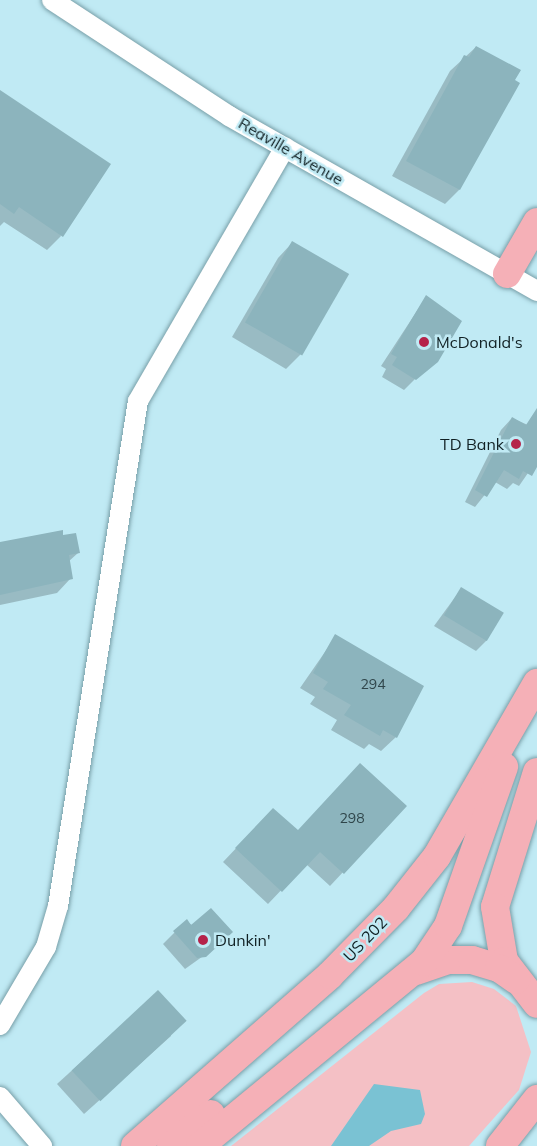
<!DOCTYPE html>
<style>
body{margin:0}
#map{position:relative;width:537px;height:1146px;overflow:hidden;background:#c0eaf4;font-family:Mulish,sans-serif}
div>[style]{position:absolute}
.green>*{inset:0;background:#f4c0c5}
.water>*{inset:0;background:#7ac2d3}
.shadow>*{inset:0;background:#0003}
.building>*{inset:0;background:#8cb4bd;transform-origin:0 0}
.roads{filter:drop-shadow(0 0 2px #789fa8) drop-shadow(0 0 2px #789fa8)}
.minor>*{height:20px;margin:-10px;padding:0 10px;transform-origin:10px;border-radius:10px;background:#fff}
.highway>*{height:28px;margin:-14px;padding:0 14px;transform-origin:14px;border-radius:14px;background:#f5b0b7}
.dots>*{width:16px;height:16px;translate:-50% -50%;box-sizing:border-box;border:3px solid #c0eaf4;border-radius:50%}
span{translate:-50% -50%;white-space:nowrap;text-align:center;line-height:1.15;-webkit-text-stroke:5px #c0eaf4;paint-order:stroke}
.number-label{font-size:14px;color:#2f454a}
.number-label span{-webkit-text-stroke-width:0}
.street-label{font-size:16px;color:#102023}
.poi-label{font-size:16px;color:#102023}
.left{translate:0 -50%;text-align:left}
.right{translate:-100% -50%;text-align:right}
</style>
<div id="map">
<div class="green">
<i style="clip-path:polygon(472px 982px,494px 989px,516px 1006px,531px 1052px,519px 1090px,469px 1146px,231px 1146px,424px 993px,439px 984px)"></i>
</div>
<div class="water">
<i style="clip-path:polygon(374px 1084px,420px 1090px,425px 1114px,421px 1124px,391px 1131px,369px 1146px,331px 1146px)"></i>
</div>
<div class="shadow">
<i style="clip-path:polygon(476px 47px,518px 84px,459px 190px,445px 204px,392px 176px,450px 71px)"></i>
<i style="clip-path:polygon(0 91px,61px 236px,47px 250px,4px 222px,0 226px)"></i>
<i style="clip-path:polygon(292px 243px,301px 354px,286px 369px,232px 337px,278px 258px)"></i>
<i style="clip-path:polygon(426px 297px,415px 379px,404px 390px,382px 377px,386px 369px,381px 366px)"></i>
<i style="clip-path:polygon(512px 418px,537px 429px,537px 460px,519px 486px,513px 483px,507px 489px,495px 482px,475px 507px,465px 502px,501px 430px)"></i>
<i style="clip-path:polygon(62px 537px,78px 553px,68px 562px,71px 578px,57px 593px,0 605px,0 543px)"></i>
<i style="clip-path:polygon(461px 589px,487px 640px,476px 651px,434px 626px)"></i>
<i style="clip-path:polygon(336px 636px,396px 737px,381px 751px,369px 744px,364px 749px,331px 730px,337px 720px,310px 704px,315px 697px,300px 688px)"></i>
<i style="clip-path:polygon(405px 806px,330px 886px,306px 864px,268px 904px,223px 862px,260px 823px,297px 832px)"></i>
<i style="clip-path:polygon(186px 921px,220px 944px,185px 969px,163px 944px)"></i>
<i style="clip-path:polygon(158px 992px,171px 1036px,84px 1114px,57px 1084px)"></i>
</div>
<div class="building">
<i style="clip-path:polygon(476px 46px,521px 70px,515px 80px,520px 83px,460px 190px,406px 161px,464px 55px,469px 57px)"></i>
<i style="clip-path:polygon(0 90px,111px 164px,63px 237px,19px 207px,14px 214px,0 204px)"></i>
<i style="left:292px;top:241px;width:66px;height:94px;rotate:30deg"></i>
<i style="clip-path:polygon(426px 295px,462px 321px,438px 362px,416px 380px,392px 365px,397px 357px,391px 354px)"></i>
<i style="clip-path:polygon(537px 408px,537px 467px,532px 476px,523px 471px,519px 479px,504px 470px,487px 497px,475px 490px,512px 417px,526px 425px)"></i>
<i style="clip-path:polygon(63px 530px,63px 535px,76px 533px,80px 553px,69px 555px,73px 579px,0 595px,0 542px)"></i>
<i style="left:461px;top:587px;width:50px;height:33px;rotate:31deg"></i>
<i style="clip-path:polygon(335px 634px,424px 686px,397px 738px,383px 730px,380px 736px,344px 715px,351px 705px,323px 689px,328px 682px,313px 673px)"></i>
<i style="clip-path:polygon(360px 763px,407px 806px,344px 874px,320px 852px,282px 892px,235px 848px,273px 808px,298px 830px)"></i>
<i style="clip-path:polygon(211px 908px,233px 932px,206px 957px,197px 958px,173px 931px,187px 919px,191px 925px)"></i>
<i style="left:158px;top:990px;width:42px;height:118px;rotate:47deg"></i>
</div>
<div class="roads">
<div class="minor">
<i style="left:52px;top:0;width:212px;rotate:33.2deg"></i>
<i style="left:229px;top:116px;width:354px;rotate:29.6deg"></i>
<i style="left:0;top:1025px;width:91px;rotate:-59.5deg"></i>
<i style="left:46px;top:947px;width:43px;rotate:-73.7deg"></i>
<i style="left:58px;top:906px;width:511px;rotate:-81deg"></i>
<i style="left:138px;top:401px;width:293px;rotate:-59.9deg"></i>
<i style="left:0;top:1097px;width:65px;rotate:49.4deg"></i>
</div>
<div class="highway">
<i style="left:507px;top:274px;width:60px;rotate:-60deg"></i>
<i style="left:537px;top:772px;width:141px;rotate:107.3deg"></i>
<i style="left:495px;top:907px;width:55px;rotate:80.5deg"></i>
<i style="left:504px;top:961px;width:54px;rotate:52.5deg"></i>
<i style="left:416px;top:971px;width:34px;rotate:-19deg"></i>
<i style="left:448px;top:960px;width:24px"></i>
<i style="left:472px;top:960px;width:28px;rotate:17deg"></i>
<i style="left:499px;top:968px;width:21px;rotate:35deg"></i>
<i style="left:135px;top:1146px;width:259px;rotate:-41.2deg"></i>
<i style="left:330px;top:975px;width:94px;rotate:-45.4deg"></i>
<i style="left:396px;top:908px;width:66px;rotate:-51.7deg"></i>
<i style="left:437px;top:856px;width:200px;rotate:-60deg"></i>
<i style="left:171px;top:1146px;width:51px;rotate:-38.7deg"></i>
<i style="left:200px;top:1146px;width:290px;rotate:-39.4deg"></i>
<i style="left:424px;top:962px;width:43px;rotate:-56.3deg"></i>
<i style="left:448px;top:926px;width:169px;rotate:-70.6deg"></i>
<i style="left:500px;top:1146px;width:60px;rotate:-51.8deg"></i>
</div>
</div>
<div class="dots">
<i style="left:424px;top:342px;background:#b5234a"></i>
<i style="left:516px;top:444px;background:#b5234a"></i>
<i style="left:203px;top:940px;background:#b5234a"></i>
</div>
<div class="number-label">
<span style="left:373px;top:684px">294</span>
<span style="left:352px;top:818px">298</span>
</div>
<div class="street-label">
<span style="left:291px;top:151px;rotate:30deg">Reaville Avenue</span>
<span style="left:365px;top:939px;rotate:-46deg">US 202</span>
</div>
<div class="poi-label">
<span class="left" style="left:436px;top:342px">McDonald's</span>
<span class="right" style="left:504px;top:444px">TD Bank</span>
<span class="left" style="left:215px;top:940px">Dunkin'</span>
</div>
</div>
